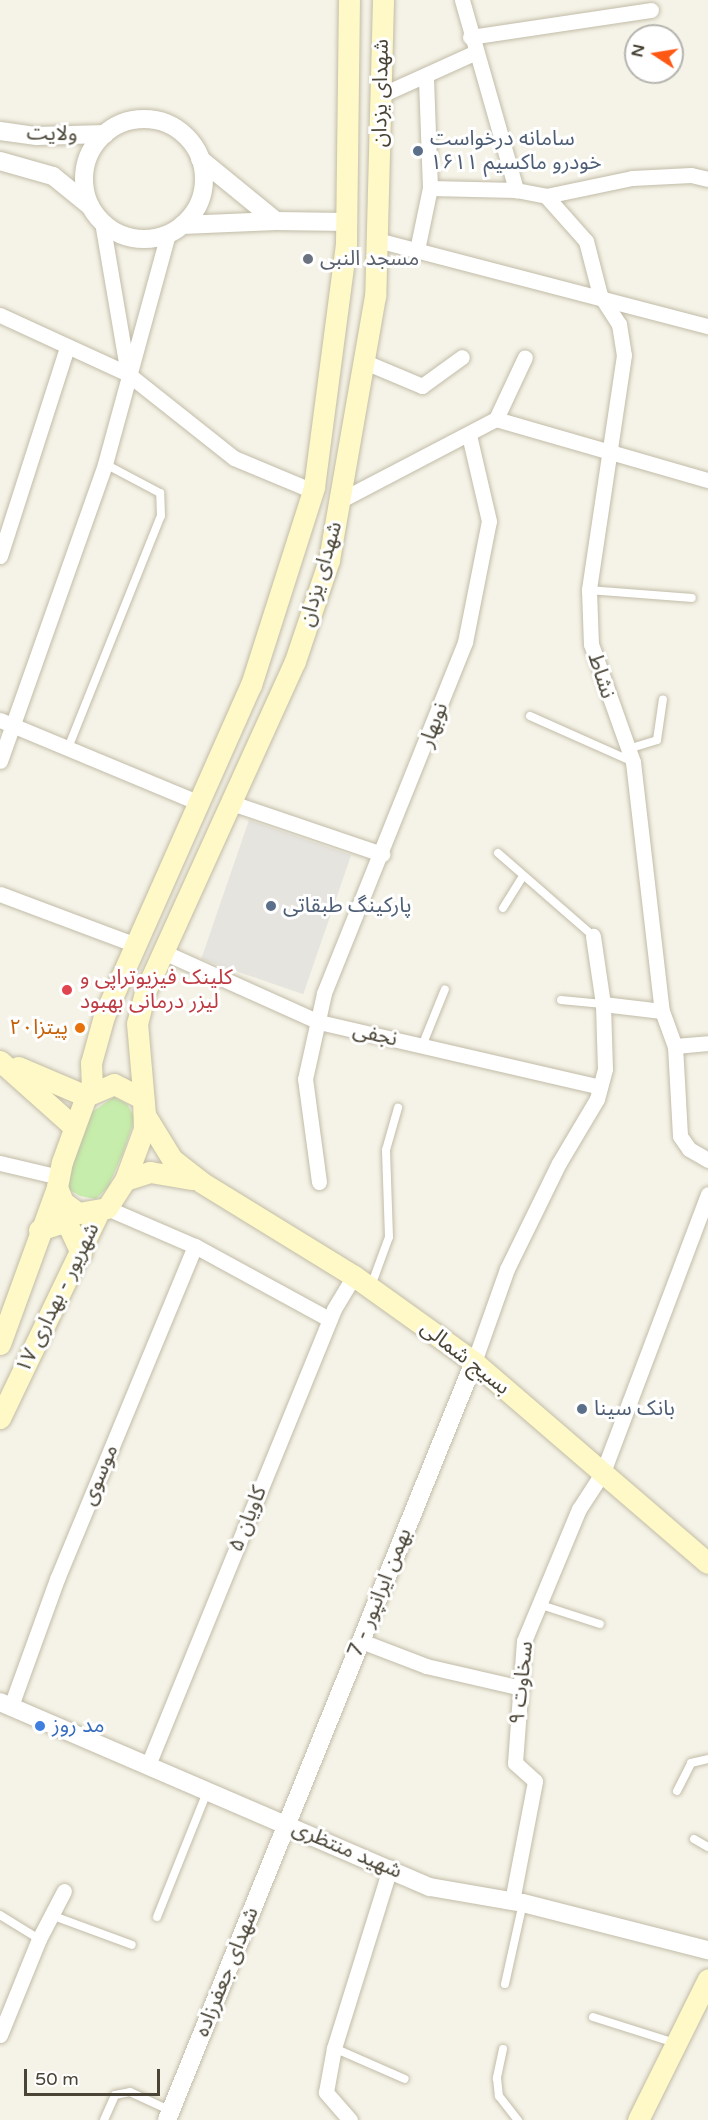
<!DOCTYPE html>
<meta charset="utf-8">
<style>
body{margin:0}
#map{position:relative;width:708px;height:2120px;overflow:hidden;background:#f5f3e7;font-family:"Varela Round","Noto Sans Arabic",sans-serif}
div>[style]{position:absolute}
.green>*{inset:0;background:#c6edab}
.parking>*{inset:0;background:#e6e4df;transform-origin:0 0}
.roads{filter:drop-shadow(0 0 2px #c2bca8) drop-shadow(0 0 2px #c2bca8)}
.service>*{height:8px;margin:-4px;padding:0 4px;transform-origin:4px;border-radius:4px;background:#fff}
.minor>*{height:15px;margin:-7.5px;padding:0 7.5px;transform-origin:7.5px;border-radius:7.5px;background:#fff}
.tertiary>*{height:18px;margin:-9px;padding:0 9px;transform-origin:9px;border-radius:9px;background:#fff}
.tertiary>.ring{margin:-9px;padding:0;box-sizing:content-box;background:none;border:18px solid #fff;border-radius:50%}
.secondary>*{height:21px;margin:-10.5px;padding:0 10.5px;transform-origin:10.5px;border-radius:10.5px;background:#fff9c7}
.dots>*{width:16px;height:16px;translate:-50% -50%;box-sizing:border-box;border:3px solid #fff;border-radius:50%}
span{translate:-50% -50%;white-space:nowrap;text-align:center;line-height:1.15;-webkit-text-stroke:6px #fff;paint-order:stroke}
.street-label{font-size:21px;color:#494435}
.service-label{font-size:21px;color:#4e5e75}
.left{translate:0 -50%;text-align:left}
.worship-label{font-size:21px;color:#5b616d}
.health-label{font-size:21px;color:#be3a42}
.food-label{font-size:21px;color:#c56008}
.right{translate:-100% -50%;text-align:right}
.shop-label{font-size:21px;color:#366cbe}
.north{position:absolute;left:624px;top:24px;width:60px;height:60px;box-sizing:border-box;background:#fff;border:2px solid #b6b4ae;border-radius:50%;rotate:282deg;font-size:16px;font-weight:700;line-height:24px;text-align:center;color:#494435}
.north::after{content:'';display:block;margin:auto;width:21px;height:27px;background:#ff5814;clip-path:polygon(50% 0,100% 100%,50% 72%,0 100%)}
.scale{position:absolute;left:24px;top:2069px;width:136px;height:27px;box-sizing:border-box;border:3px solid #494435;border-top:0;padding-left:8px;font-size:18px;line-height:21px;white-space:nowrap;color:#494435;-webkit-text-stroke:4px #fff;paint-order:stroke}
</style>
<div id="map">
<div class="green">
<i style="clip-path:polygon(114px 1097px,127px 1104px,135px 1118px,123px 1153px,108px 1187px,96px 1199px,80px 1196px,68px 1189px,69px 1174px,89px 1114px)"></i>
</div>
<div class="parking">
<i style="left:249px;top:820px;width:108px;height:147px;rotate:19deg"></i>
</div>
<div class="roads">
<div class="service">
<i style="left:589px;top:590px;width:103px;rotate:4.4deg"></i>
<i style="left:530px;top:716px;width:111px;rotate:24deg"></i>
<i style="left:68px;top:748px;width:250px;rotate:-68.2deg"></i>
<i style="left:161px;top:516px;width:23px;rotate:-92deg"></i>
<i style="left:160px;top:493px;width:62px;rotate:-152.2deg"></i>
<i style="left:628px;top:749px;width:30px;rotate:-17deg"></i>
<i style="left:657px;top:740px;width:41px;rotate:-81.7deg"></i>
<i style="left:498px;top:853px;width:126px;rotate:41.1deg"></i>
<i style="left:503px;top:908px;width:38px;rotate:-58deg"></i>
<i style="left:561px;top:1000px;width:42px;rotate:5.4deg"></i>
<i style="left:422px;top:1046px;width:61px;rotate:-68deg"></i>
<i style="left:371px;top:1286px;width:52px;rotate:-69.8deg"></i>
<i style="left:389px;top:1237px;width:87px;rotate:-92deg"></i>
<i style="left:386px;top:1150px;width:44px;rotate:-74.1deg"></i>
<i style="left:538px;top:1604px;width:65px;rotate:17.9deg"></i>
<i style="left:677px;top:1791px;width:31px;rotate:-63deg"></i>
<i style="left:691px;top:1763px;width:17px;rotate:-13deg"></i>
<i style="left:694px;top:1839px;width:16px;rotate:30deg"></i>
<i style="left:0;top:1915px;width:46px;rotate:31.6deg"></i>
<i style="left:51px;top:1915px;width:86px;rotate:20.3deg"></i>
<i style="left:157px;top:1917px;width:135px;rotate:-68.2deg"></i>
<i style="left:505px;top:1984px;width:83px;rotate:-77.5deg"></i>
<i style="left:593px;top:2017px;width:86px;rotate:17.6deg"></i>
<i style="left:334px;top:2048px;width:77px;rotate:23.6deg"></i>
<i style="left:503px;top:2049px;width:30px;rotate:102deg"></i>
<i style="left:497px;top:2078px;width:18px;rotate:84deg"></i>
<i style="left:499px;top:2096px;width:31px;rotate:52deg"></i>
<i style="left:104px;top:2120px;width:27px;rotate:-66deg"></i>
<i style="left:115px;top:2095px;width:15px;rotate:-11deg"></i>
<i style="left:130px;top:2092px;width:45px;rotate:24.9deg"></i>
</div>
<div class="minor">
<i style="left:462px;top:0;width:198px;rotate:74.1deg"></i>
<i style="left:470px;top:37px;width:183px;rotate:-8.5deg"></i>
<i style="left:381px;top:95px;width:102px;rotate:-24.3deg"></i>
<i style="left:430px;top:188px;width:86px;rotate:1.3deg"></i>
<i style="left:516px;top:190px;width:31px;rotate:11deg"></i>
<i style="left:546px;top:196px;width:88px;rotate:-11.8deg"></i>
<i style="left:632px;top:178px;width:59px;rotate:-2.9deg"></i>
<i style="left:691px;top:175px;width:17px;rotate:13deg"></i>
<i style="left:546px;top:196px;width:60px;rotate:48.4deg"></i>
<i style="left:586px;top:241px;width:56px;rotate:75.5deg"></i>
<i style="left:600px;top:295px;width:35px;rotate:57deg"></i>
<i style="left:619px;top:324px;width:31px;rotate:81deg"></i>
<i style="left:624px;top:355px;width:238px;rotate:98.5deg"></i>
<i style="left:589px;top:590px;width:54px;rotate:87.9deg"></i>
<i style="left:591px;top:644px;width:125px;rotate:70.4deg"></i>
<i style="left:633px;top:762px;width:251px;rotate:83.4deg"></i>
<i style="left:662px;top:1011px;width:37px;rotate:70deg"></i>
<i style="left:675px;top:1046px;width:90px;rotate:86.8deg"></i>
<i style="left:680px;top:1136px;width:16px;rotate:55deg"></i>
<i style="left:689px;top:1149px;width:22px;rotate:30deg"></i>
<i style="left:102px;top:222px;width:149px;rotate:80.3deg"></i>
<i style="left:377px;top:240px;width:342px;rotate:14.6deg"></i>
<i style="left:417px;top:250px;width:63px;rotate:-78.2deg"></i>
<i style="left:430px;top:188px;width:111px;rotate:-92.1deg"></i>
<i style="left:0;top:315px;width:141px;rotate:24.7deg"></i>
<i style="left:128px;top:374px;width:135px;rotate:38.4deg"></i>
<i style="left:234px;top:458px;width:86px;rotate:22.7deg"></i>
<i style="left:365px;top:362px;width:62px;rotate:22.8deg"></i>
<i style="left:422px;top:386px;width:49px;rotate:-35.9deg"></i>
<i style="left:496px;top:419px;width:68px;rotate:-64.9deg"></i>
<i style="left:341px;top:500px;width:175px;rotate:-27.6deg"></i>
<i style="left:496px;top:419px;width:221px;rotate:16.1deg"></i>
<i style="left:0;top:556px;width:219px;rotate:-72.2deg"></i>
<i style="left:0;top:720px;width:213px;rotate:22.6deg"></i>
<i style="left:0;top:761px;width:315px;rotate:-70.5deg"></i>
<i style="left:105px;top:464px;width:238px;rotate:-74.7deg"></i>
<i style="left:229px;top:802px;width:162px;rotate:18.8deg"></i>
<i style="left:0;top:894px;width:142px;rotate:20.6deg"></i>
<i style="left:161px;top:951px;width:173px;rotate:24.2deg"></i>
<i style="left:319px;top:1022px;width:288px;rotate:13deg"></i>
<i style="left:603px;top:1004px;width:59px;rotate:6.8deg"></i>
<i style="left:675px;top:1046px;width:33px;rotate:-5deg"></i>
<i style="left:0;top:1163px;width:61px;rotate:13.3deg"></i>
<i style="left:319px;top:1182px;width:104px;rotate:-97.7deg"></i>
<i style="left:305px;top:1079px;width:88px;rotate:-77.5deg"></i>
<i style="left:324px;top:993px;width:378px;rotate:-68.1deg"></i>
<i style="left:465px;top:642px;width:123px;rotate:-78.8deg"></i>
<i style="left:489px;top:521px;width:88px;rotate:-103.1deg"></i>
<i style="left:107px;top:1208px;width:96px;rotate:23.4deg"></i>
<i style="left:195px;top:1246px;width:153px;rotate:28.6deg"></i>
<i style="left:474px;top:1362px;width:99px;rotate:-70.5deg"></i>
<i style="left:507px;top:1269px;width:118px;rotate:-63.9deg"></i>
<i style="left:559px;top:1163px;width:74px;rotate:-59.3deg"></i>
<i style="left:597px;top:1099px;width:31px;rotate:-75deg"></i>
<i style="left:605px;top:1069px;width:65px;rotate:-91.8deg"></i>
<i style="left:603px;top:1004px;width:69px;rotate:-98.4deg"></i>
<i style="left:361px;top:1641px;width:70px;rotate:21deg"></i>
<i style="left:426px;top:1666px;width:98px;rotate:13deg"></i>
<i style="left:11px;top:1706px;width:135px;rotate:-70.1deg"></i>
<i style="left:57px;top:1579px;width:360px;rotate:-67.5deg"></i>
<i style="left:148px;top:1765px;width:492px;rotate:-67.8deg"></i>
<i style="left:334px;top:1309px;width:39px;rotate:-59deg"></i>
<i style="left:512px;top:1901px;width:122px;rotate:-79.1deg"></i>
<i style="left:535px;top:1781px;width:27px;rotate:-138deg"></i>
<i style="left:515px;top:1763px;width:122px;rotate:-85.8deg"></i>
<i style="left:524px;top:1641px;width:143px;rotate:-67.4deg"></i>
<i style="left:579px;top:1509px;width:44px;rotate:-57deg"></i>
<i style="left:603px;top:1472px;width:297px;rotate:-69.3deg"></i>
<i style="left:0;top:2035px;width:104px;rotate:-67.9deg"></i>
<i style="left:39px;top:1939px;width:54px;rotate:-62.5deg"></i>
<i style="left:350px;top:2120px;width:37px;rotate:-131deg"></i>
<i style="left:326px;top:2092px;width:45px;rotate:-79.7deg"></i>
<i style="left:334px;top:2048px;width:189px;rotate:-72.7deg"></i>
</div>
<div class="tertiary">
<i class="ring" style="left:84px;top:119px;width:102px;height:102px"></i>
<i style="left:0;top:131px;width:37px;rotate:8deg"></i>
<i style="left:37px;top:136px;width:68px;rotate:-1.7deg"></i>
<i style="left:0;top:161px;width:55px;rotate:15.8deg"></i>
<i style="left:53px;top:176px;width:48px;rotate:39deg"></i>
<i style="left:276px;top:221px;width:70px;rotate:0.8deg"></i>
<i style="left:182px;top:225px;width:94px;rotate:-2.4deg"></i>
<i style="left:276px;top:221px;width:98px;rotate:-140.8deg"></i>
<i style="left:0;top:1702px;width:468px;rotate:23.3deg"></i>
<i style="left:430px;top:1887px;width:94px;rotate:9.8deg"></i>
<i style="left:523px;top:1903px;width:191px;rotate:14.3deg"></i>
<i style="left:167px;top:2120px;width:818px;rotate:-67.95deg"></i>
</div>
<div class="secondary">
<i style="left:383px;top:0;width:296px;rotate:91.5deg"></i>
<i style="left:375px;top:296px;width:268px;rotate:99.9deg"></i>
<i style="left:329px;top:560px;width:107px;rotate:108.6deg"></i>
<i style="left:295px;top:661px;width:363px;rotate:114.4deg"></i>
<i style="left:145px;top:992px;width:32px;rotate:104deg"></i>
<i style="left:137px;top:1023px;width:92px;rotate:85deg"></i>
<i style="left:145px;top:1115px;width:52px;rotate:58.5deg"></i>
<i style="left:172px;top:1159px;width:37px;rotate:38deg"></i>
<i style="left:201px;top:1182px;width:180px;rotate:31.6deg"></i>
<i style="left:354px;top:1276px;width:148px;rotate:35.6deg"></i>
<i style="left:474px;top:1362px;width:308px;rotate:40.7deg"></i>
<i style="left:0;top:1061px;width:99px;rotate:41.7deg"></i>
<i style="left:18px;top:1067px;width:74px;rotate:23.1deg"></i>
<i style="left:114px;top:1084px;width:33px;rotate:27deg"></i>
<i style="left:143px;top:1099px;width:30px;rotate:88deg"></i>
<i style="left:144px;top:1129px;width:54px;rotate:110.4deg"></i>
<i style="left:125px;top:1180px;width:33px;rotate:123deg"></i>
<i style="left:107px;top:1208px;width:29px;rotate:170deg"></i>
<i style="left:78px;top:1213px;width:19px;rotate:-144deg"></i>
<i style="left:63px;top:1202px;width:16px;rotate:-112deg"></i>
<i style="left:57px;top:1187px;width:25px;rotate:-79deg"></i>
<i style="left:62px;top:1162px;width:70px;rotate:-70deg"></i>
<i style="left:86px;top:1096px;width:30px;rotate:-23deg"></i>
<i style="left:92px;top:1090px;width:27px;rotate:-92deg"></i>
<i style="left:91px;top:1063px;width:49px;rotate:-74.5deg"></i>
<i style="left:104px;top:1016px;width:362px;rotate:-66.1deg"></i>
<i style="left:251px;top:685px;width:208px;rotate:-72.3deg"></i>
<i style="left:314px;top:487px;width:246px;rotate:-82.5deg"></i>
<i style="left:346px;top:243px;width:243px;rotate:-89.3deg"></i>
<i style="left:125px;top:1180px;width:26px;rotate:-18deg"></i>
<i style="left:150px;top:1172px;width:43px;rotate:9.5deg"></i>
<i style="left:39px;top:1230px;width:22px;rotate:-18deg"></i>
<i style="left:60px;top:1223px;width:8px;rotate:14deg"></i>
<i style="left:68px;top:1225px;width:31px;rotate:65deg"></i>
<i style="left:0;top:1344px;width:167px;rotate:-70deg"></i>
<i style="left:0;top:1418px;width:229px;rotate:-64.4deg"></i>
<i style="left:638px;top:2120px;width:157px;rotate:-63.6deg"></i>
</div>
</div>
<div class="dots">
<i style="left:418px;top:151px;background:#5c6f8a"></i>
<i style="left:308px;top:259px;background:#6b7280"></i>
<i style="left:271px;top:906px;background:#5c6f8a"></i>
<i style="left:67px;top:990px;background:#e0444e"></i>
<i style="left:80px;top:1028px;background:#e8710a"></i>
<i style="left:582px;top:1409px;background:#5c6f8a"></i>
<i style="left:40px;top:1726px;background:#3f7fe0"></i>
</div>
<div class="street-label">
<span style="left:381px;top:93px;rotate:-89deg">شهدای یزدان</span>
<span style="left:52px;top:134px;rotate:1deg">ولایت</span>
<span style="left:321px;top:574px;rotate:-74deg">شهدای یزدان</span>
<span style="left:601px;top:676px;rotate:72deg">نشاط</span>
<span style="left:434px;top:725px;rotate:-69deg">نوبهار</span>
<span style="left:375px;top:1035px;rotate:13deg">نجفی</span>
<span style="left:58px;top:1298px;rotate:-64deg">۱۷ شهریور - بهداری</span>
<span style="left:465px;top:1358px;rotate:38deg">بسیج شمالی</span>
<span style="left:100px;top:1475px;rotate:-67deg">موسوی</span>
<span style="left:248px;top:1519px;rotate:-68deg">کاویان ۵</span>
<span style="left:380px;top:1593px;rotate:-68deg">بهمن ایرانپور - 7</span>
<span style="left:522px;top:1683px;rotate:-84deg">سخاوت ۹</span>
<span style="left:347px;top:1850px;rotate:23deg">شهید منتظری</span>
<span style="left:227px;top:1972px;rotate:-68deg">شهدای جعفرزاده</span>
</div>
<div class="service-label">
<span class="left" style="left:430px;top:151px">سامانه درخواست<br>خودرو ماکسیم ۱۶۱۱</span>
<span class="left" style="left:283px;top:906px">پارکینگ طبقاتی</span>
<span class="left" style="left:594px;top:1409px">بانک سینا</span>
</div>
<div class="worship-label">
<span class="left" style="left:320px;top:259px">مسجد النبی</span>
</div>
<div class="health-label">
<span class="left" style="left:80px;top:990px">کلینک فیزیوتراپی و<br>لیزر درمانی بهبود</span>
</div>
<div class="food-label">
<span class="right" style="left:68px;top:1028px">پیتزا۲۰</span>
</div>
<div class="shop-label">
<span class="left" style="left:52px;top:1726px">مد روز</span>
</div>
<div class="north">N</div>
<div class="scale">50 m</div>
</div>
